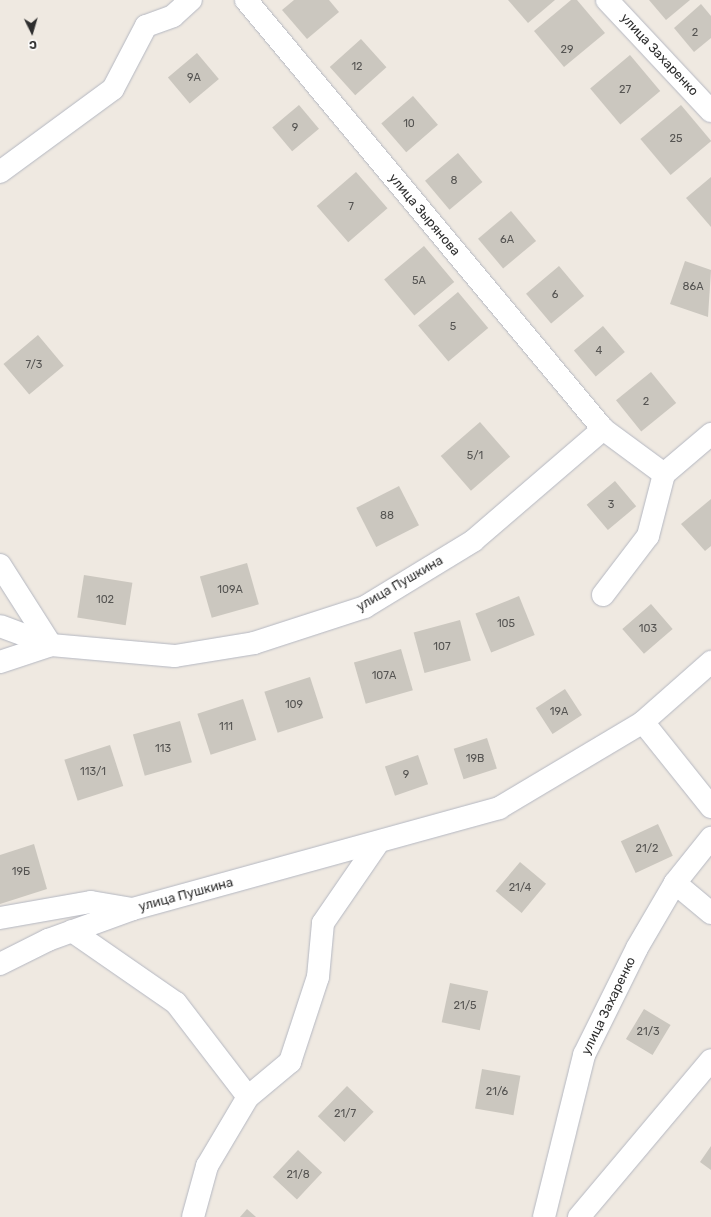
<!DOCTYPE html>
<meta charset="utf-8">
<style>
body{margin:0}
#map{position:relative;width:711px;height:1217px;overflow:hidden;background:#efe9e1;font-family:Rubik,sans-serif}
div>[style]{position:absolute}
.building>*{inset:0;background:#cbc7bf;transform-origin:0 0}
.roads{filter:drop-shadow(0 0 1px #b4b7c1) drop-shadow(0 0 1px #b4b7c1)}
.minor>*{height:22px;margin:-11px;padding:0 11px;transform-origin:11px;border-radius:11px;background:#fff}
span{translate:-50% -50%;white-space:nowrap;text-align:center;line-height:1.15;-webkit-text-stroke:3.5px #fff;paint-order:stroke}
.number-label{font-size:11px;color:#555452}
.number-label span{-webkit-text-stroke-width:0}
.street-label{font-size:13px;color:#2e2e2e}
.north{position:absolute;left:12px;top:12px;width:40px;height:40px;-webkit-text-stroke:3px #fff;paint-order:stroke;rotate:175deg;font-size:11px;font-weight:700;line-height:16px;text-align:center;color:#2e2e2e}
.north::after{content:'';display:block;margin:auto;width:14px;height:18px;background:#2e2e2e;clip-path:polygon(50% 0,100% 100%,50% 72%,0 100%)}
</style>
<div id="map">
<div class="building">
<i style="clip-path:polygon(294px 0,329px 0,339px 12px,307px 39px,282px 10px)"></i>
<i style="clip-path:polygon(508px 0,555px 0,528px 23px)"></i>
<i style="clip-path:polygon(571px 0,577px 0,605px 33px,564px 67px,534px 31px)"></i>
<i style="clip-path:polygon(649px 0,690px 0,666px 20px)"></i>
<i style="clip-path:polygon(701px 4px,711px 16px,711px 38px,694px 52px,674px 28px)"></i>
<i style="left:361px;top:39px;width:38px;height:42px;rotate:48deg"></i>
<i style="left:197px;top:53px;width:34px;height:38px;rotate:50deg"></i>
<i style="left:630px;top:55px;width:47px;height:52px;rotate:50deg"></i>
<i style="left:413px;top:96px;width:38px;height:42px;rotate:49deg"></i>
<i style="left:299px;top:105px;width:31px;height:35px;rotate:50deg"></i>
<i style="left:681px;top:105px;width:47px;height:53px;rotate:50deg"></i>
<i style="left:458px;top:153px;width:38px;height:43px;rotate:50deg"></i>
<i style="left:356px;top:172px;width:48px;height:52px;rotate:49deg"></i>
<i style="clip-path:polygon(711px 177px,711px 227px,686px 198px)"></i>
<i style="left:511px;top:211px;width:39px;height:43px;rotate:50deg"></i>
<i style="left:424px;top:246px;width:47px;height:52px;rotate:50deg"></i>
<i style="clip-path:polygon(685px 261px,711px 270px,708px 317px,670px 304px)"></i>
<i style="left:559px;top:266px;width:39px;height:43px;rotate:50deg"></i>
<i style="left:458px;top:292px;width:47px;height:52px;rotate:50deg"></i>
<i style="left:603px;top:326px;width:34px;height:38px;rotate:50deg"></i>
<i style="left:38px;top:335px;width:40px;height:45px;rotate:50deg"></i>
<i style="left:651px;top:372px;width:40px;height:45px;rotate:51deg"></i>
<i style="left:480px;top:422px;width:46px;height:52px;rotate:49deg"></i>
<i style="left:615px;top:481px;width:33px;height:37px;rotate:50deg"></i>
<i style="left:399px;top:486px;width:44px;height:48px;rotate:63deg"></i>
<i style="clip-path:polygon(711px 499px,711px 546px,705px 551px,681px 524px)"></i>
<i style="left:247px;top:563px;width:43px;height:49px;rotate:74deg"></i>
<i style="left:84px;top:575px;width:49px;height:43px;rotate:9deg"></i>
<i style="left:519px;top:596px;width:42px;height:47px;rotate:68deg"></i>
<i style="left:651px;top:604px;width:33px;height:38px;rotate:49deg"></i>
<i style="left:460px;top:620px;width:42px;height:48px;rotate:75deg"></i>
<i style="left:401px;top:649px;width:43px;height:49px;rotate:74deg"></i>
<i style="left:310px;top:677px;width:43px;height:48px;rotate:72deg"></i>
<i style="left:565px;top:689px;width:31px;height:35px;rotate:57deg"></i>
<i style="left:243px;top:699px;width:43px;height:48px;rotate:72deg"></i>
<i style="left:180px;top:721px;width:43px;height:49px;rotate:74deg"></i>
<i style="left:487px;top:738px;width:32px;height:35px;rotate:72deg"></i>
<i style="left:110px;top:745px;width:43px;height:48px;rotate:72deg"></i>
<i style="left:418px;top:755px;width:31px;height:35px;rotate:71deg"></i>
<i style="left:658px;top:824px;width:35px;height:41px;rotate:65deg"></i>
<i style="clip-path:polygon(34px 844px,47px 889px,0 904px,0 855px)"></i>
<i style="left:520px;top:862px;width:34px;height:38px;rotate:40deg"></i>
<i style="left:450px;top:983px;width:39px;height:40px;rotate:12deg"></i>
<i style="left:644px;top:1009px;width:31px;height:35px;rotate:31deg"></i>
<i style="left:482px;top:1069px;width:39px;height:40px;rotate:10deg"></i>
<i style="left:347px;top:1086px;width:37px;height:42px;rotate:44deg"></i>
<i style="clip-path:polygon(711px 1146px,711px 1170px,700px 1162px)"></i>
<i style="left:298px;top:1150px;width:33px;height:37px;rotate:43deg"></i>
<i style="clip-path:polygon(247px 1209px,256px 1217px,240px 1217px)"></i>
</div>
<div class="roads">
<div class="minor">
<i style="left:246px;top:0;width:558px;rotate:50.23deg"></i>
<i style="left:607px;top:0;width:152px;rotate:46.9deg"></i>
<i style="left:0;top:172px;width:140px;rotate:-36.3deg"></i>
<i style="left:113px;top:89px;width:71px;rotate:-62.4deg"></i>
<i style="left:146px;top:26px;width:29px;rotate:-20deg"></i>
<i style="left:173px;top:16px;width:24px;rotate:-42deg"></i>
<i style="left:0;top:565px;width:95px;rotate:57.5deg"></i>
<i style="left:51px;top:645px;width:54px;rotate:-159.6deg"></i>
<i style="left:603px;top:595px;width:74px;rotate:-52.7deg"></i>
<i style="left:648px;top:536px;width:64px;rotate:-75.5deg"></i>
<i style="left:0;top:662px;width:54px;rotate:-18.4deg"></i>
<i style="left:51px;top:645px;width:124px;rotate:5.1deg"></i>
<i style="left:175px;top:656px;width:80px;rotate:-9.3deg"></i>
<i style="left:254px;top:643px;width:117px;rotate:-18deg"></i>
<i style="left:365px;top:607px;width:127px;rotate:-31.4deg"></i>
<i style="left:473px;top:541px;width:172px;rotate:-40.7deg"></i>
<i style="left:603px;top:429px;width:76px;rotate:36.4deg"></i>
<i style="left:664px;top:474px;width:62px;rotate:-40.4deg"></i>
<i style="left:643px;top:722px;width:109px;rotate:51.3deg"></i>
<i style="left:675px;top:883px;width:47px;rotate:39.8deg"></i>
<i style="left:0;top:918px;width:92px;rotate:-10deg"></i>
<i style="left:91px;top:902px;width:42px;rotate:9.7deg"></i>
<i style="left:72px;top:931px;width:126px;rotate:34.7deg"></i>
<i style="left:176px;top:1003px;width:118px;rotate:52.5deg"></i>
<i style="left:0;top:964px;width:54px;rotate:-26.6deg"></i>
<i style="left:48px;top:940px;width:90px;rotate:-20deg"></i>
<i style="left:133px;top:909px;width:380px;rotate:-15.4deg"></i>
<i style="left:499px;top:808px;width:168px;rotate:-30.8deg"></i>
<i style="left:643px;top:722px;width:91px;rotate:-41.4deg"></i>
<i style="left:193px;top:1217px;width:53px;rotate:-74.6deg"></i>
<i style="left:207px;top:1166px;width:80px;rotate:-59.3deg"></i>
<i style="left:248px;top:1097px;width:55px;rotate:-39.8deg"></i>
<i style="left:290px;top:1062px;width:89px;rotate:-71.8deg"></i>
<i style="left:318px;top:977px;width:54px;rotate:-84.7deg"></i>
<i style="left:323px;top:923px;width:97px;rotate:-55.5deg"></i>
<i style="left:544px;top:1217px;width:167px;rotate:-76.1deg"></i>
<i style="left:584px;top:1055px;width:119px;rotate:-63.6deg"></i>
<i style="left:637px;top:948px;width:75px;rotate:-59.7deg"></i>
<i style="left:675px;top:883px;width:58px;rotate:-51.3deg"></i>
<i style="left:579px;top:1217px;width:205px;rotate:-49.9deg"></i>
</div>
</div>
<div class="number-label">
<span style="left:695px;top:33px">2</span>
<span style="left:567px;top:50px">29</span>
<span style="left:357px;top:67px">12</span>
<span style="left:194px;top:78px">9А</span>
<span style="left:625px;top:90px">27</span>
<span style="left:409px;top:124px">10</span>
<span style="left:295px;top:128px">9</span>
<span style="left:676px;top:139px">25</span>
<span style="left:454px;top:181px">8</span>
<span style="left:351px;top:207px">7</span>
<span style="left:507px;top:240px">6А</span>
<span style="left:419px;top:281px">5А</span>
<span style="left:693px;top:287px">86А</span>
<span style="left:555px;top:295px">6</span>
<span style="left:453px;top:327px">5</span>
<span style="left:599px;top:351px">4</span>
<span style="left:34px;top:365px">7/3</span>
<span style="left:646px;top:402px">2</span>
<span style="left:475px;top:456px">5/1</span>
<span style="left:611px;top:505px">3</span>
<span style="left:387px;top:516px">88</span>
<span style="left:230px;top:590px">109А</span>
<span style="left:105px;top:600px">102</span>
<span style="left:506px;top:624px">105</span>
<span style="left:648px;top:629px">103</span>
<span style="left:442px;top:647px">107</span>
<span style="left:384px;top:676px">107А</span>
<span style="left:294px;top:705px">109</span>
<span style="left:559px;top:712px">19А</span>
<span style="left:226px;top:727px">111</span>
<span style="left:163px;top:749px">113</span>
<span style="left:475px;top:759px">19В</span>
<span style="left:93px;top:772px">113/1</span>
<span style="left:406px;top:775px">9</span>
<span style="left:647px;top:849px">21/2</span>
<span style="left:21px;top:872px">19Б</span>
<span style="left:520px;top:888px">21/4</span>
<span style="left:465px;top:1006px">21/5</span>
<span style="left:648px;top:1032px">21/3</span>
<span style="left:497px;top:1092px">21/6</span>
<span style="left:345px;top:1114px">21/7</span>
<span style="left:298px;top:1175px">21/8</span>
</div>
<div class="street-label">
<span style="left:659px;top:55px;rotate:47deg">улица Захаренко</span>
<span style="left:424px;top:215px;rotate:50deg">улица Зырянова</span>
<span style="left:400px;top:584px;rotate:-30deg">улица Пушкина</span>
<span style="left:186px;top:895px;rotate:-15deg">улица Пушкина</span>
<span style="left:609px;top:1006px;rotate:-64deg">улица Захаренко</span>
</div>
<div class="north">С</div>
</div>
